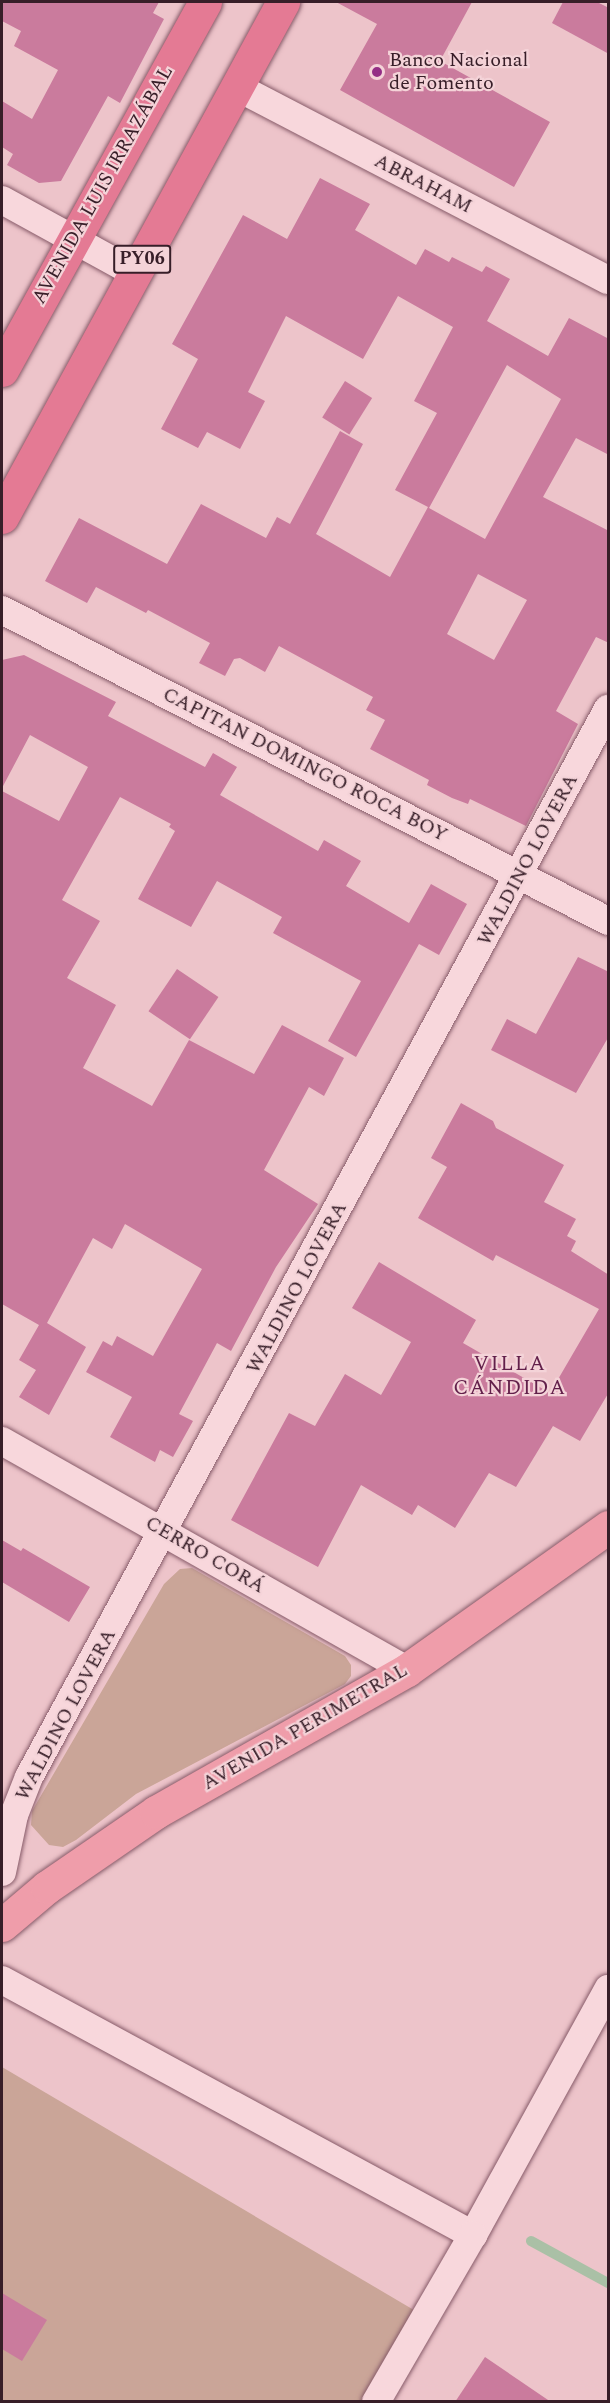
<!DOCTYPE html>
<meta charset="utf-8">
<style>
body{margin:0}
#map{position:relative;width:610px;height:2403px;overflow:hidden;background:#edc4ca;font-family:Spectral,serif}
div>[style]{position:absolute}
.green>*{inset:0;background:#caa598}
.stream>*{height:10px;margin:-5px;padding:0 5px;transform-origin:5px;border-radius:5px;background:#aac0a6}
.building>*{inset:0;background:#ca7b9d;transform-origin:0 0}
.roads{filter:drop-shadow(0 0 2px #875b69) drop-shadow(0 0 2px #875b69)}
.minor>*{height:28px;margin:-14px;padding:0 14px;transform-origin:14px;border-radius:14px;background:#f8d7dc}
.primary>*{height:33px;margin:-16.5px;padding:0 16.5px;transform-origin:16.5px;border-radius:16.5px;background:#ef9daa}
.trunk>*{height:33px;margin:-16.5px;padding:0 16.5px;transform-origin:16.5px;border-radius:16.5px;background:#e47a94}
.dots>*{width:16px;height:16px;translate:-50% -50%;box-sizing:border-box;border:3px solid #f4d3d8;border-radius:50%}
span{translate:-50% -50%;white-space:nowrap;text-align:center;line-height:1.15;-webkit-text-stroke:4.5px #f4d3d8;paint-order:stroke}
.shield-label span{padding:2px 4px;background:#f4d3d8;border:2px solid;border-radius:4px;-webkit-text-stroke-width:0}
.shield-label{font-size:18px;color:#371e28;font-weight:700}
.poi-label{font-size:20px;color:#371e28}
.left{translate:0 -50%;text-align:left}
.street-label{font-size:20px;color:#371e28}
.neighbourhood-label{font-size:21px;color:#621f4a;letter-spacing:1.5px}
.frame{position:absolute;inset:0;border:3px solid #371e28;pointer-events:none}
</style>
<div id="map">
<div class="green">
<i style="clip-path:polygon(192px 1568px,345px 1656px,351px 1665px,351px 1676px,345px 1684px,136px 1794px,76px 1840px,63px 1847px,49px 1845px,31px 1825px,32px 1811px,164px 1584px,180px 1569px)"></i>
<i style="clip-path:polygon(2px 2067px,424px 2316px,373px 2401px,2px 2402px)"></i>
</div>
<div class="stream">
<i style="left:531px;top:2241px;width:88px;rotate:28.6deg"></i>
</div>
<div class="building">
<i style="clip-path:polygon(2px 2px,159px 2px,153px 13px,164px 19px,120px 103px,108px 96px,61px 181px,39px 183px,7px 165px,13px 154px,2px 147px,2px 101px,32px 119px,58px 70px,14px 46px,21px 31px,2px 21px)"></i>
<i style="clip-path:polygon(336px 2px,472px 2px,440px 61px,550px 122px,514px 187px,340px 90px,377px 24px)"></i>
<i style="clip-path:polygon(563px 2px,597px 2px,609px 8px,609px 54px,552px 23px)"></i>
<i style="clip-path:polygon(evenodd,320px 178px,370px 204px,355px 230px,416px 265px,425px 249px,449px 262px,452px 257px,482px 272px,486px 266px,510px 279px,487px 321px,548px 356px,569px 318px,609px 339px,609px 455px,576px 438px,543px 497px,609px 531px,609px 643px,596px 637px,556px 711px,578px 724px,526px 826px,470px 799px,468px 804px,452px 798px,427px 785px,429px 780px,370px 749px,385px 720px,366px 710px,373px 697px,279px 646px,265px 672px,240px 658px,234px 659px,225px 676px,199px 663px,210px 643px,148px 610px,146px 613px,96px 587px,87px 603px,45px 581px,79px 518px,167px 564px,201px 504px,266px 538px,277px 517px,290px 524px,340px 431px,363px 444px,316px 534px,390px 577px,428px 507px,395px 490px,437px 413px,414px 401px,453px 327px,398px 296px,363px 359px,286px 316px,248px 392px,265px 401px,240px 449px,207px 432px,198px 448px,161px 429px,198px 359px,172px 344px,243px 215px,287px 239px,320px 178px,507px 365px,561px 399px,485px 539px,429px 508px,507px 365px,320px 178px,478px 574px,527px 600px,494px 660px,447px 634px,478px 574px)"></i>
<i style="left:345px;top:381px;width:32px;height:43px;rotate:32deg"></i>
<i style="clip-path:polygon(24px 655px,116px 702px,108px 716px,205px 767px,213px 753px,237px 767px,220px 795px,318px 851px,324px 840px,361px 861px,346px 886px,409px 923px,431px 884px,467px 904px,439px 955px,419px 944px,356px 1057px,328px 1041px,361px 981px,273px 933px,282px 917px,217px 881px,191px 927px,138px 899px,175px 831px,169px 827px,171px 824px,120px 797px,95px 841px,62px 900px,100px 921px,67px 978px,116px 1005px,83px 1068px,152px 1106px,189px 1040px,254px 1074px,282px 1025px,344px 1058px,324px 1096px,309px 1087px,264px 1170px,318px 1204px,276px 1267px,231px 1351px,217px 1343px,179px 1414px,193px 1421px,173px 1457px,160px 1450px,155px 1462px,110px 1437px,132px 1397px,86px 1372px,103px 1341px,112px 1346px,117px 1336px,153px 1356px,202px 1269px,125px 1224px,112px 1249px,93px 1238px,47px 1323px,86px 1347px,49px 1415px,19px 1397px,36px 1370px,19px 1360px,39px 1325px,2px 1304px,2px 791px,59px 821px,88px 767px,30px 735px,2px 788px,2px 660px)"></i>
<i style="clip-path:polygon(578px 957px,609px 972px,609px 1036px,576px 1093px,491px 1050px,507px 1019px,536px 1034px)"></i>
<i style="left:177px;top:969px;width:50px;height:51px;rotate:34deg"></i>
<i style="clip-path:polygon(461px 1103px,493px 1121px,496px 1128px,564px 1165px,544px 1202px,576px 1219px,567px 1236px,576px 1241px,571px 1251px,609px 1275px,609px 1392px,580px 1441px,553px 1426px,516px 1487px,489px 1473px,455px 1528px,418px 1505px,412px 1515px,361px 1485px,318px 1567px,231px 1520px,289px 1413px,315px 1426px,345px 1374px,381px 1395px,411px 1342px,352px 1308px,379px 1262px,476px 1320px,463px 1343px,550px 1393px,599px 1309px,496px 1255px,493px 1261px,418px 1218px,447px 1167px,431px 1158px)"></i>
<i style="clip-path:polygon(2px 1540px,21px 1551px,23px 1548px,90px 1587px,69px 1622px,2px 1582px)"></i>
<i style="clip-path:polygon(2px 2293px,47px 2320px,22px 2361px,2px 2349px)"></i>
<i style="clip-path:polygon(485px 2357px,551px 2402px,455px 2402px)"></i>
</div>
<div class="roads">
<div class="minor">
<i style="left:237px;top:87px;width:418px;rotate:27.5deg"></i>
<i style="left:2px;top:200px;width:152px;rotate:28.8deg"></i>
<i style="left:2px;top:610px;width:681px;rotate:27.17deg"></i>
<i style="left:2px;top:1441px;width:465px;rotate:29.5deg"></i>
<i style="left:2px;top:1872px;width:58px;rotate:-78.1deg"></i>
<i style="left:14px;top:1815px;width:41px;rotate:-68.5deg"></i>
<i style="left:29px;top:1777px;width:1215px;rotate:-61.54deg"></i>
<i style="left:2px;top:1980px;width:536px;rotate:28.43deg"></i>
<i style="left:473px;top:2235px;width:281px;rotate:-61.2deg"></i>
<i style="left:376px;top:2402px;width:193px;rotate:-59.9deg"></i>
</div>
<div class="primary">
<i style="left:2px;top:1925px;width:59px;rotate:-40.2deg"></i>
<i style="left:47px;top:1887px;width:132px;rotate:-34.5deg"></i>
<i style="left:156px;top:1812px;width:288px;rotate:-29.5deg"></i>
<i style="left:407px;top:1670px;width:247px;rotate:-35.4deg"></i>
</div>
<div class="trunk">
<i style="left:2px;top:370px;width:420px;rotate:-61.1deg"></i>
<i style="left:2px;top:517px;width:587px;rotate:-61.38deg"></i>
</div>
</div>
<div class="dots">
<i style="left:377px;top:72px;background:#942d85"></i>
</div>
<div class="shield-label">
<span style="left:142px;top:259px">PY06</span>
</div>
<div class="poi-label">
<span class="left" style="left:389px;top:72px">Banco Nacional<br>de Fomento</span>
</div>
<div class="street-label">
<span style="left:423px;top:184px;rotate:27deg">ABRAHAM</span>
<span style="left:103px;top:185px;rotate:-61deg">AVENIDA LUIS IRRAZÁBAL</span>
<span style="left:305px;top:765px;rotate:27deg">CAPITAN DOMINGO ROCA BOY</span>
<span style="left:528px;top:860px;rotate:-62deg">WALDINO LOVERA</span>
<span style="left:297px;top:1288px;rotate:-62deg">WALDINO LOVERA</span>
<span style="left:205px;top:1555px;rotate:30deg">CERRO CORÁ</span>
<span style="left:66px;top:1715px;rotate:-62deg">WALDINO LOVERA</span>
<span style="left:305px;top:1727px;rotate:-30deg">AVENIDA PERIMETRAL</span>
</div>
<div class="neighbourhood-label">
<span style="left:510px;top:1376px">VILLA<br>CÁNDIDA</span>
</div>
<div class="frame"></div>
</div>
